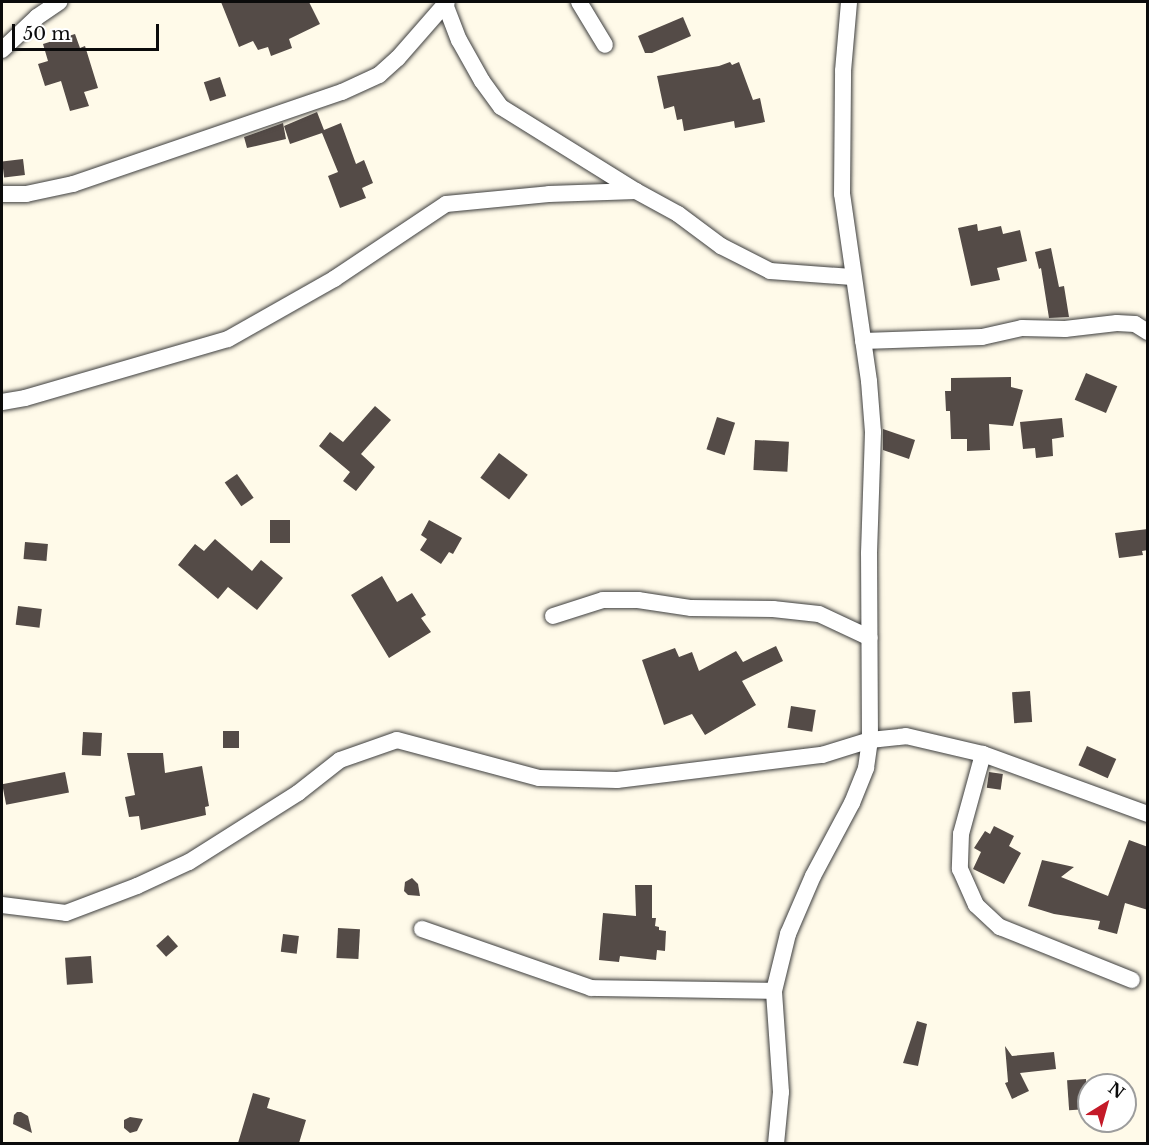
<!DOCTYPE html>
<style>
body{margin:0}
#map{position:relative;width:1149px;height:1145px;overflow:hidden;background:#fffae9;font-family:"Libre Baskerville",serif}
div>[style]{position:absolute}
.building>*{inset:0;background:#544b47;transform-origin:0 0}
.roads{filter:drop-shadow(0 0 2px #3e3e3e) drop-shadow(0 0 2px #3e3e3e)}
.street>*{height:16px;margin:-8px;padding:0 8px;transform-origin:8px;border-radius:8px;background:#fff}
span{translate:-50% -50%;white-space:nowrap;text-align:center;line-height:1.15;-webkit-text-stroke:6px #fff;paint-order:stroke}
.frame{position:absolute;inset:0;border:3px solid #0b0b0b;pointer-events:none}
.north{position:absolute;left:1077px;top:1073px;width:60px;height:60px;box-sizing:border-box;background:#fff;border:2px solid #9d9d9d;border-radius:50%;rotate:37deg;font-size:16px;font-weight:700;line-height:24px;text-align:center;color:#0b0b0b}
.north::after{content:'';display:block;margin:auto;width:21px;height:27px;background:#c41a28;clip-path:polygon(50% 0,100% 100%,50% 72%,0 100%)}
.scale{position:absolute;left:12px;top:24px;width:147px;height:27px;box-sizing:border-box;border:3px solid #0b0b0b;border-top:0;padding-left:8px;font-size:18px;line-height:21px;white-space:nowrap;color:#0b0b0b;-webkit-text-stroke:4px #fff;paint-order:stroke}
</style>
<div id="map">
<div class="building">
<i style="clip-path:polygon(221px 2px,309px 2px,320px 24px,289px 39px,292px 48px,271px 56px,268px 47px,258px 50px,253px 41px,239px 47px)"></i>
<i style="clip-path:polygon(683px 17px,691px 36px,652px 53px,645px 53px,638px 36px)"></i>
<i style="clip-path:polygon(75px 34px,80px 48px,85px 46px,98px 88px,84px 92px,89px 106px,70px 111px,61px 81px,45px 86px,38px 64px,48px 61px,43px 44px)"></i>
<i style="clip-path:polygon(730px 62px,732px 65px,739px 62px,753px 100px,760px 98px,765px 122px,735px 128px,734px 121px,684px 131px,682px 119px,677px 120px,674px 106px,664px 109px,657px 76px,719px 66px)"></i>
<i style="left:220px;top:77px;width:20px;height:17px;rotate:72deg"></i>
<i style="clip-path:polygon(317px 112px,324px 130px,341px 123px,356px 164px,364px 160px,373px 183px,362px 188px,366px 198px,340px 208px,328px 176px,338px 172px,322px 133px,290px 144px,284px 126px)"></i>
<i style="clip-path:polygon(283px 123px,286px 139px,247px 148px,244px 137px)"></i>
<i style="left:23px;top:159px;width:16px;height:21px;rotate:83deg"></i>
<i style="clip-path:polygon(977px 224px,978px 231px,1001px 226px,1003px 234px,1020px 230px,1027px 261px,997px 268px,1000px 280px,971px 286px,958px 228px)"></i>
<i style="clip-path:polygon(1051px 248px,1059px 287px,1064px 286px,1069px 317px,1049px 318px,1041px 268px,1039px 269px,1035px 252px)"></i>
<i style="left:1086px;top:373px;width:34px;height:29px;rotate:23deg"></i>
<i style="clip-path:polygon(1011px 377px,1011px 387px,1023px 390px,1013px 426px,989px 424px,990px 450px,967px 451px,967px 439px,951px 439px,950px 411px,946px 411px,945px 391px,951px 391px,951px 378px)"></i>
<i style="clip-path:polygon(375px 406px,391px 420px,361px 454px,375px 467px,356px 491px,343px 481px,350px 472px,319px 446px,330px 432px,343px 442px)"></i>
<i style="left:717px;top:417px;width:19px;height:34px;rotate:18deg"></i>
<i style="clip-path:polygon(1062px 418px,1064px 437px,1052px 439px,1053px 456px,1036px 458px,1035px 448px,1023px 449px,1020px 422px)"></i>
<i style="clip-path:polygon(883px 429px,915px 440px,909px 459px,883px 450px)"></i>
<i style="left:755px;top:440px;width:34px;height:30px;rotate:3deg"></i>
<i style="left:499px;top:453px;width:36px;height:31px;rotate:37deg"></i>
<i style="left:237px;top:474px;width:29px;height:15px;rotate:55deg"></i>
<i style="left:290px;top:520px;width:23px;height:20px;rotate:90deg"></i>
<i style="clip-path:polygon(429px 520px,462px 538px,453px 554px,449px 552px,441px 564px,420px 550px,427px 539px,421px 535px)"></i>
<i style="clip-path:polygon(1148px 529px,1148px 550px,1142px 551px,1143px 555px,1119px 558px,1115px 533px)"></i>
<i style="clip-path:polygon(215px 539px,252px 571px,261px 560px,283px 578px,257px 610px,228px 587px,218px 599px,178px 565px,195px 544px,204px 551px)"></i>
<i style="left:25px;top:542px;width:23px;height:17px;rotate:5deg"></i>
<i style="clip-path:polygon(382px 576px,397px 602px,412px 593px,426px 615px,421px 618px,431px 632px,389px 658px,351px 595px)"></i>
<i style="left:18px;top:606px;width:24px;height:19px;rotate:7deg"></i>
<i style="clip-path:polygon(776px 646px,783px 661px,742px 681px,756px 705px,705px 735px,692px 714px,664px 725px,642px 660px,675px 648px,679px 657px,692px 652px,699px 671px,736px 651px,743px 662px)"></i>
<i style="left:1030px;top:691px;width:31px;height:18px;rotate:86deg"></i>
<i style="left:791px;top:706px;width:25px;height:22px;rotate:9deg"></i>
<i style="left:223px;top:731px;width:16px;height:17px"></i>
<i style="left:83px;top:732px;width:19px;height:23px;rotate:3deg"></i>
<i style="left:1087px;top:746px;width:32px;height:21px;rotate:24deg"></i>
<i style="clip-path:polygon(127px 753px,163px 753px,165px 773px,202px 766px,209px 806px,205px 807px,206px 815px,141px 830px,139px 816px,129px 817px,125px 797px,135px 795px)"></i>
<i style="left:65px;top:772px;width:21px;height:64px;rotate:79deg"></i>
<i style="left:989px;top:772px;width:14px;height:16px;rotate:8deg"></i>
<i style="clip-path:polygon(994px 826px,1014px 836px,1009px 846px,1021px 853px,1004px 884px,973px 869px,981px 852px,974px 848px,985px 831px,990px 834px)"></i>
<i style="clip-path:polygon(1129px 840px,1148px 847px,1148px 910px,1125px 903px,1117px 934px,1098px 929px,1100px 921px,1054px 914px,1028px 906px,1042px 860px,1074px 867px,1061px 877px,1108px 896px)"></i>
<i style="clip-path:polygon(412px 878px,418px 884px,420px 896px,408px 895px,404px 891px,405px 882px)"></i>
<i style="clip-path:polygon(635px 885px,652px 885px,652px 918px,656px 918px,655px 926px,659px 927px,659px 930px,666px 931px,665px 951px,657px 950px,656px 960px,620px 956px,619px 962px,599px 960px,603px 913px,636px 916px)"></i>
<i style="left:338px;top:928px;width:22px;height:30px;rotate:3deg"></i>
<i style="left:283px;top:934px;width:16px;height:18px;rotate:7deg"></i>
<i style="left:168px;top:935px;width:15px;height:16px;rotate:48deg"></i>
<i style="left:91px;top:956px;width:27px;height:26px;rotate:86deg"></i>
<i style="clip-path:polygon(917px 1021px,927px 1024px,918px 1066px,903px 1063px)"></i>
<i style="clip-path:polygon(1005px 1046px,1012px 1056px,1054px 1052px,1056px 1069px,1020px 1073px,1029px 1091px,1012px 1099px,1005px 1083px,1008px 1082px)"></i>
<i style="left:1086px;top:1079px;width:30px;height:19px;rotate:86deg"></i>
<i style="clip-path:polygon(253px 1093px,270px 1098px,267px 1108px,306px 1120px,299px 1143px,238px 1143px)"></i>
<i style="clip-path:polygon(17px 1112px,21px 1112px,28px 1116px,32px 1133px,13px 1124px,14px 1115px)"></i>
<i style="clip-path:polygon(130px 1117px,143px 1119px,137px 1131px,130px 1133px,124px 1128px,124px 1120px)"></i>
</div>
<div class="roads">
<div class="street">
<i style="left:579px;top:2px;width:50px;rotate:58.8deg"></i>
<i style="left:445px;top:4px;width:39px;rotate:69deg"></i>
<i style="left:459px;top:40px;width:47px;rotate:60.7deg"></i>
<i style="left:482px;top:81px;width:32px;rotate:54deg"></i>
<i style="left:501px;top:107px;width:159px;rotate:31.9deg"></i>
<i style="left:2px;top:50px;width:48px;rotate:-43.3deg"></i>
<i style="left:37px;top:17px;width:27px;rotate:-34deg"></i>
<i style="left:2px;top:194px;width:24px"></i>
<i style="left:26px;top:194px;width:48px;rotate:-12deg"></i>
<i style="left:73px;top:184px;width:284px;rotate:-18.9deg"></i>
<i style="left:342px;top:92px;width:41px;rotate:-24.7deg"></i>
<i style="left:379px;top:75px;width:25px;rotate:-42deg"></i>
<i style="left:398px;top:58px;width:74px;rotate:-48.8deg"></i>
<i style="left:863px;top:341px;width:119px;rotate:-1.9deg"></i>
<i style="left:982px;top:337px;width:41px;rotate:-12.7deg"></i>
<i style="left:1022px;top:328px;width:43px;rotate:1.3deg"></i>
<i style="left:1065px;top:329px;width:52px;rotate:-6.6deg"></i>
<i style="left:1117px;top:323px;width:18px;rotate:3deg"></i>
<i style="left:1135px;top:324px;width:15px;rotate:32deg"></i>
<i style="left:2px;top:402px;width:23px;rotate:-10deg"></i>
<i style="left:25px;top:398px;width:211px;rotate:-16.2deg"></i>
<i style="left:228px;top:339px;width:122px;rotate:-29.5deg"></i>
<i style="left:334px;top:279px;width:135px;rotate:-33.8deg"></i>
<i style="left:446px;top:204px;width:103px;rotate:-5.5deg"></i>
<i style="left:549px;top:194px;width:87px;rotate:-2deg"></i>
<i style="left:636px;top:191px;width:48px;rotate:28.7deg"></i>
<i style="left:678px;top:214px;width:54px;rotate:36.7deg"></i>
<i style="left:721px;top:246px;width:55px;rotate:27deg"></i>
<i style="left:770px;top:271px;width:82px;rotate:4.2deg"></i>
<i style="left:553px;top:616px;width:52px;rotate:-17.7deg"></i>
<i style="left:603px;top:600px;width:35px"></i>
<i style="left:638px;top:600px;width:54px;rotate:8.6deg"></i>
<i style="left:691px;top:608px;width:82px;rotate:0.7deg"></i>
<i style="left:773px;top:609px;width:46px;rotate:6.2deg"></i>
<i style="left:819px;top:614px;width:56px;rotate:25.2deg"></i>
<i style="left:983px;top:754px;width:83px;rotate:105.4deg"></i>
<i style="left:961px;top:834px;width:35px;rotate:92deg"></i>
<i style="left:960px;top:869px;width:39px;rotate:66deg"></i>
<i style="left:976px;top:905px;width:33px;rotate:43deg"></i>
<i style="left:1000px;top:927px;width:142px;rotate:21.9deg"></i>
<i style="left:2px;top:905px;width:64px;rotate:7.1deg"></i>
<i style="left:66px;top:913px;width:76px;rotate:-20.8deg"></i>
<i style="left:137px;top:886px;width:57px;rotate:-24.8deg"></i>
<i style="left:189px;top:862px;width:129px;rotate:-32.3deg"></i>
<i style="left:298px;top:793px;width:53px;rotate:-38.2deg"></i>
<i style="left:340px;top:760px;width:60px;rotate:-19.3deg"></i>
<i style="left:397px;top:740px;width:147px;rotate:15deg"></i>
<i style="left:539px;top:778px;width:78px;rotate:1.5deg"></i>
<i style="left:617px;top:780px;width:207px;rotate:-7deg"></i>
<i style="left:822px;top:755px;width:50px;rotate:-17.4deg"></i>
<i style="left:870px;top:740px;width:36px;rotate:-6deg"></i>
<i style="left:906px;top:736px;width:79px;rotate:13.2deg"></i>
<i style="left:983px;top:754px;width:176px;rotate:20deg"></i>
<i style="left:422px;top:929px;width:179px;rotate:19.2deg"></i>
<i style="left:591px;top:988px;width:183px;rotate:0.9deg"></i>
<i style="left:776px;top:1144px;width:52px;rotate:-84.5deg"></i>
<i style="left:781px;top:1092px;width:101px;rotate:-94deg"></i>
<i style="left:774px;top:991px;width:59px;rotate:-76.2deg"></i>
<i style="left:788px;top:934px;width:63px;rotate:-66.7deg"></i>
<i style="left:813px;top:876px;width:83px;rotate:-61.9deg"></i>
<i style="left:852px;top:803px;width:38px;rotate:-68deg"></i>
<i style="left:866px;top:768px;width:28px;rotate:-82deg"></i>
<i style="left:870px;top:740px;width:187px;rotate:-90.3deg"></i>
<i style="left:869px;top:553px;width:121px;rotate:-88.1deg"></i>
<i style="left:873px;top:432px;width:51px;rotate:-94.5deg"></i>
<i style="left:869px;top:381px;width:189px;rotate:-98.2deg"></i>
<i style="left:842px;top:194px;width:123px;rotate:-89.5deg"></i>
<i style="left:843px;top:71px;width:69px;rotate:-85deg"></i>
</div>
</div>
<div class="frame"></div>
<div class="north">N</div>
<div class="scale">50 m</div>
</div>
